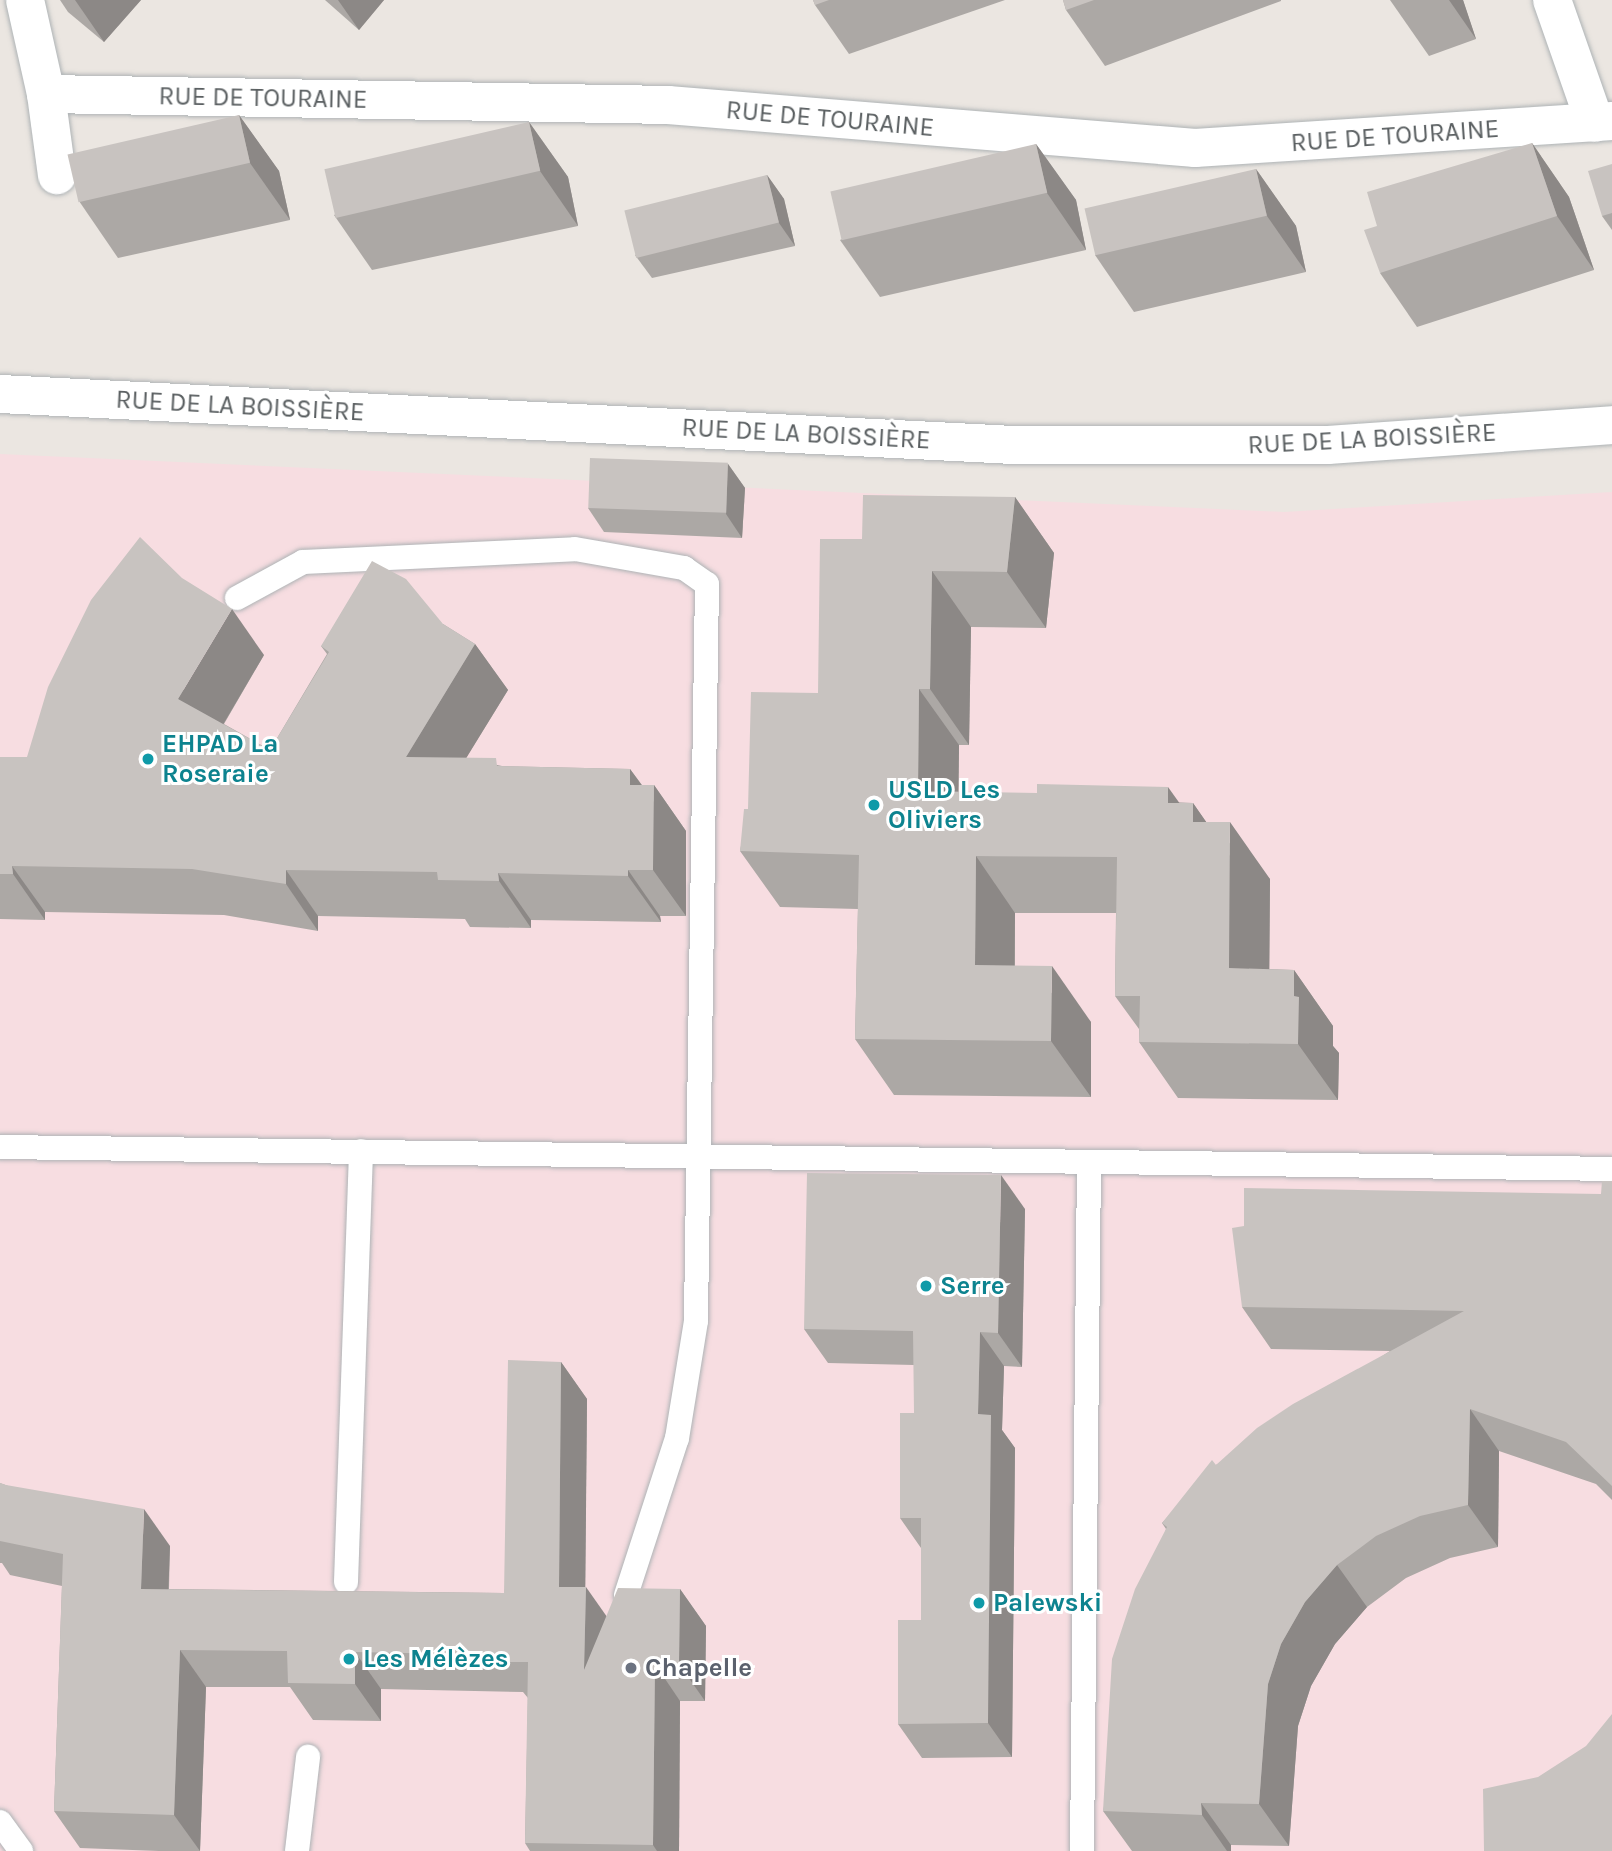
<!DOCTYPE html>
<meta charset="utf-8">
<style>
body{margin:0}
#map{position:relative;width:1612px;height:1851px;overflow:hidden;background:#ebe6e1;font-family:Karla,sans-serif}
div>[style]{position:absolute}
.medical>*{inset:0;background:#f7dde1}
.roads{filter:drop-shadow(0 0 2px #aeb3b5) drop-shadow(0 0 2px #aeb3b5)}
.service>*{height:24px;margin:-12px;padding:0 12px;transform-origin:12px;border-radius:12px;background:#fff}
.minor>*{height:38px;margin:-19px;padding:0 19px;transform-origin:19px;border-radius:19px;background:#fff}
.secondary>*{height:38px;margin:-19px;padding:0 19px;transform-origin:19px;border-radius:19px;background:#fff}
.wall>*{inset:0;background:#aca8a5}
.shaded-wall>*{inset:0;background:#8c8886}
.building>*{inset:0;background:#c8c3c0;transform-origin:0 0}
.dots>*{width:19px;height:19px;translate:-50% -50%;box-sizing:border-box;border:4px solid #fff;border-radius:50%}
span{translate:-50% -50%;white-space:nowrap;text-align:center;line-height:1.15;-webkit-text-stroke:6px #fff;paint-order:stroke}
.street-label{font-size:26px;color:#595e60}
.culture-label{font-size:26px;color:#0d838f;font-weight:700}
.left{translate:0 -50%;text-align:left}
.worship-label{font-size:26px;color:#5b616d;font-weight:700}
</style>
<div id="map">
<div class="medical">
<i style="clip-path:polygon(0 454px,1284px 512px,1612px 492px,1612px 1851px,0 1851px)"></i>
</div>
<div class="roads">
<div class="service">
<i style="left:237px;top:598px;width:75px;rotate:-28.6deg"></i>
<i style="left:303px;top:562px;width:272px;rotate:-2.7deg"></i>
<i style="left:575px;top:549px;width:111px;rotate:9.9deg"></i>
<i style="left:684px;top:568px;width:28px;rotate:35deg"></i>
<i style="left:707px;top:584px;width:737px;rotate:90.86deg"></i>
<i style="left:696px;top:1321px;width:119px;rotate:99.2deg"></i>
<i style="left:677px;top:1438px;width:165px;rotate:108deg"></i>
<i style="left:0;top:1147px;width:1612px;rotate:0.78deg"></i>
<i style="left:346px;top:1582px;width:431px;rotate:-88deg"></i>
<i style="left:0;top:1822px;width:36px;rotate:54deg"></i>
<i style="left:297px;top:1851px;width:95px;rotate:-83.3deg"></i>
<i style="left:1082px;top:1851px;width:689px;rotate:-89.42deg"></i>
</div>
<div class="minor">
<i style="left:25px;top:0;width:96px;rotate:77.4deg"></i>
<i style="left:46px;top:94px;width:622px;rotate:1.01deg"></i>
<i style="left:668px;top:105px;width:529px;rotate:4.66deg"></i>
<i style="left:1195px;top:148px;width:418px;rotate:-3.7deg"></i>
<i style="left:1552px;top:0;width:130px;rotate:70.7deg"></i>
<i style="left:46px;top:94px;width:82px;rotate:82.3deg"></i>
</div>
<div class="secondary">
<i style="left:0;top:394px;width:1013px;rotate:2.88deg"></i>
<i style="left:1012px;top:445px;width:316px"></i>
<i style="left:1328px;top:445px;width:285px;rotate:-4deg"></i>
</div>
</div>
<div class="wall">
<i style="clip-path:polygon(60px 0,141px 0,104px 42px,68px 12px)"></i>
<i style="clip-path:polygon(325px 0,384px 0,359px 30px)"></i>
<i style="clip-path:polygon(813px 0,1005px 0,849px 54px,815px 5px)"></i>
<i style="clip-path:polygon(1063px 0,1281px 0,1281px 1px,1105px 66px,1066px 10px)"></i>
<i style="clip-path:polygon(1390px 0,1463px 0,1476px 39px,1429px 56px)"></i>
<i style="clip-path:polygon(239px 115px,279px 171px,290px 220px,118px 258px,79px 201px)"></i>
<i style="clip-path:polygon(529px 122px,568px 177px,578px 226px,372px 270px,334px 215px)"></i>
<i style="clip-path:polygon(1532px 143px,1569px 197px,1594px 270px,1417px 327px,1380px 273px)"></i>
<i style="clip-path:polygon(1036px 144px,1076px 200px,1086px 250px,880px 297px,840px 240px)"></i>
<i style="clip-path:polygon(1612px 164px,1612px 230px,1602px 216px)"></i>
<i style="clip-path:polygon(1256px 169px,1296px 226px,1306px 272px,1134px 312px,1095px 255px)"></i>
<i style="clip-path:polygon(767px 175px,784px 199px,795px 246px,652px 278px,635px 255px)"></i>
<i style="clip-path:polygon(728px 464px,745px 488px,742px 538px,604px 532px,588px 508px)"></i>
<i style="clip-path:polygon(1015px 497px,1054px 553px,1046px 628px,971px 627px,969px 745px,959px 745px,958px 792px,1193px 803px,1206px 822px,1270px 879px,1269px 969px,1294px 970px,1333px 1026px,1333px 1046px,1339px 1053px,1338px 1100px,1178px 1098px,1139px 1042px,1139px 1029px,1115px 996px,1116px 913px,1015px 913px,1015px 966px,1091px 1022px,1091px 1097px,894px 1095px,855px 1039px,858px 909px,780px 907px,740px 851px,748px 809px,818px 693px,862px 539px)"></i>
<i style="clip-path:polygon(443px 624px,475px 644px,508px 690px,466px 758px,502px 766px,630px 769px,642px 785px,654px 785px,686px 831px,686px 916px,660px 916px,661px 922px,531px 920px,531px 928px,470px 927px,465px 919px,318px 916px,318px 931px,224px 915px,45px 912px,45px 920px,0 919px,0 757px,27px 757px,264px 655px,224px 724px,270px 750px,327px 654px,321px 646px)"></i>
<i style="clip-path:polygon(1612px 1181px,1612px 1500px,1596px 1484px,1499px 1451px,1498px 1547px,1450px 1558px,1406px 1578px,1367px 1607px,1335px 1644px,1311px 1686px,1298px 1726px,1289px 1846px,1231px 1845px,1231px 1851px,1132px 1851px,1103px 1811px,1166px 1529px,1162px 1523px,1216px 1465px,1390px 1351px,1271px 1349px,1242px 1307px,1601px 1194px)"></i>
<i style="clip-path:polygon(1025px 1209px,1022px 1367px,1004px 1366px,1002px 1430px,1015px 1448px,1012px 1757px,922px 1758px,898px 1724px,921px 1620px,921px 1548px,900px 1518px,914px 1413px,914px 1365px,828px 1363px,804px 1329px)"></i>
<i style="clip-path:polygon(561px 1362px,587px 1399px,585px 1587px,606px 1617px,680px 1589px,706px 1626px,705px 1701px,680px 1701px,679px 1851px,530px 1851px,525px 1843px,528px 1698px,523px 1692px,381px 1689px,381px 1721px,313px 1720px,290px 1687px,206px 1687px,200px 1851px,159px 1851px,80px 1848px,54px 1811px,62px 1586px,10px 1575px,2px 1563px,0 1563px,0 1483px,170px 1546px,169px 1589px,504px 1593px)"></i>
</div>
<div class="shaded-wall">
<i style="clip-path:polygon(75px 0,141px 0,104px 42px)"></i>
<i style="clip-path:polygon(338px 0,384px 0,359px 30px)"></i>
<i style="clip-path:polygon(1449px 0,1463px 0,1476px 39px)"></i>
<i style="clip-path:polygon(239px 115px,279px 171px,290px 220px,250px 163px)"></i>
<i style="clip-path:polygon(529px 122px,568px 177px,578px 226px,540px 171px)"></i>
<i style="clip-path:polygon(1532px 143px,1569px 197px,1594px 270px,1557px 216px)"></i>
<i style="clip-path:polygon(1036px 144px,1076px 200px,1086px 250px,1047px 193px)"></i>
<i style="clip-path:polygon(1256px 169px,1296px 226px,1306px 272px,1267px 216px)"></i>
<i style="clip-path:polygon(767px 175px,784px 199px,795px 246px,779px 223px)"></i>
<i style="clip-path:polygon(728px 464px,745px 488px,742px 538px,726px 514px)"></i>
<i style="clip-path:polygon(1015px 497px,1054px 553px,1046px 628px,1007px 572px)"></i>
<i style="clip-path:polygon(932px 571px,971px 627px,969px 745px,930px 689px)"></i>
<i style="clip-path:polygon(232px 609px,264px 655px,211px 745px,178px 699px)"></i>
<i style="clip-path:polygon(475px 644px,508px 690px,438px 804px,406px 757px)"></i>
<i style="clip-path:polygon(919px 689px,959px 745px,958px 848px,918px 791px)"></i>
<i style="clip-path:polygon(630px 769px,654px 802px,654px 785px,686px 831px,686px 916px,653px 870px,630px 785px)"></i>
<i style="clip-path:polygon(1168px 787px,1208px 843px,1168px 803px)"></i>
<i style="clip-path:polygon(1193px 803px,1230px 856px,1230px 822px,1270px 879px,1269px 1025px,1229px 968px,1193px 822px)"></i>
<i style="clip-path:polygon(976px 856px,1015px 913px,1014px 1022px,975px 965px)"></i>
<i style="clip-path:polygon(12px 866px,45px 912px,45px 920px,13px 874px)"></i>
<i style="clip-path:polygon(286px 870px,318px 916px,318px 931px,286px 884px)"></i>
<i style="clip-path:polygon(628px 870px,660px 916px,661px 922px,628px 876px)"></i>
<i style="clip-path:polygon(498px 873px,531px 920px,531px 928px,499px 881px)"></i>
<i style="clip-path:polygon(1052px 966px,1091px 1022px,1091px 1097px,1051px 1041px)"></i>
<i style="clip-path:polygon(1294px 970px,1333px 1026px,1333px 1046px,1339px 1053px,1338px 1100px,1298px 1044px,1294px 996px)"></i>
<i style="clip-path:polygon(1001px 1175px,1025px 1209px,1022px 1367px,998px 1333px)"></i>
<i style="clip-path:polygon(980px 1332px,1004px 1366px,1002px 1430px,1015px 1448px,1012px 1757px,988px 1723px,978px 1414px)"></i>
<i style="clip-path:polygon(561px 1362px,587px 1399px,585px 1624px,559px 1587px)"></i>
<i style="clip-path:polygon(1470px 1409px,1499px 1451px,1498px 1547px,1468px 1505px)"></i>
<i style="clip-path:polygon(144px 1509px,170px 1546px,167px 1626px,141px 1589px)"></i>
<i style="clip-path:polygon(1337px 1565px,1367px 1607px,1335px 1644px,1311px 1686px,1298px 1726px,1289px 1846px,1259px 1804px,1268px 1684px,1281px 1644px,1305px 1602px)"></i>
<i style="clip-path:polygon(586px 1587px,612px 1624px,584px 1670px)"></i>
<i style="clip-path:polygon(680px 1589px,706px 1626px,705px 1701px,679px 1664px)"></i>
<i style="clip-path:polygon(180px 1650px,206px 1687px,200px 1851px,174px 1815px)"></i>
<i style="clip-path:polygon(355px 1652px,381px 1689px,381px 1721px,355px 1684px)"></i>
<i style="clip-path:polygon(655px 1664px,680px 1701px,679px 1851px,657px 1851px,653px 1845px)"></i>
<i style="clip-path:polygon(1201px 1803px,1231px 1845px,1231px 1851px,1227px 1851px,1202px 1815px)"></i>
</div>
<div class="building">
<i style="clip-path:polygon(813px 0,829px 0,815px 5px)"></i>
<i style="clip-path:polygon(1063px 0,1094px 0,1066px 10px)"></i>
<i style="left:239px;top:115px;width:49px;height:176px;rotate:77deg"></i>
<i style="left:529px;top:122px;width:50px;height:210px;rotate:77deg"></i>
<i style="clip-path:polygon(1532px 143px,1557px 216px,1380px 273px,1364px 230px,1377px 226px,1367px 192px)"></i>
<i style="left:1036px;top:144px;width:50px;height:211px;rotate:77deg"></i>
<i style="clip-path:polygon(1612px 164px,1612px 213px,1602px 216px,1588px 171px)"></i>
<i style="left:1256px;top:169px;width:48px;height:176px;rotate:77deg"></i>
<i style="left:767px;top:175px;width:49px;height:147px;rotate:76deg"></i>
<i style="left:590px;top:458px;width:138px;height:50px;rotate:2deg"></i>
<i style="clip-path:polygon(863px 495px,1015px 497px,1007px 572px,932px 571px,930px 689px,919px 689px,918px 791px,1037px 793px,1037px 784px,1168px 787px,1168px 803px,1193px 803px,1193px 822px,1230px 822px,1229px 968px,1294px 970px,1294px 996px,1299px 997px,1298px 1044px,1139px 1042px,1140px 996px,1115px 996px,1117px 857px,976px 856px,975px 965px,1052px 966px,1051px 1041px,855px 1039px,859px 855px,740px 851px,744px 809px,748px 809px,751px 692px,818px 693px,820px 539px,862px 539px)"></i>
<i style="clip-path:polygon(140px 537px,182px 578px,232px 609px,178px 699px,270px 750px,329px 652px,321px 646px,372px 561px,406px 579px,443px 624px,475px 644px,406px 757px,496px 758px,497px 766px,630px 769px,630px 785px,654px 785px,653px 870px,628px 870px,628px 876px,498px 873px,499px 881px,438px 880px,437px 872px,286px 870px,286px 884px,192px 869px,12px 866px,13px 874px,0 874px,0 757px,27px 757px,48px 687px,91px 600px)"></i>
<i style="clip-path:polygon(807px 1173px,1001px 1175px,998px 1333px,980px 1332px,978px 1414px,991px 1415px,988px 1723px,898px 1724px,898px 1620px,921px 1620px,921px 1518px,900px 1518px,900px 1413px,914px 1413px,913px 1331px,804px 1329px)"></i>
<i style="clip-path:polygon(1602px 1181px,1612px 1181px,1612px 1486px,1566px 1442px,1470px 1409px,1468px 1505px,1420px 1516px,1376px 1536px,1337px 1565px,1305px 1602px,1281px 1644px,1268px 1684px,1259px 1804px,1201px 1803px,1202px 1815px,1103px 1811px,1112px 1659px,1135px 1589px,1167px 1527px,1162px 1523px,1212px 1460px,1216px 1465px,1257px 1428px,1293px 1404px,1464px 1311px,1242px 1307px,1232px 1228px,1244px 1226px,1244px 1188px,1601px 1194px)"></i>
<i style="clip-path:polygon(508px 1360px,561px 1362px,559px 1587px,586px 1587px,584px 1670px,618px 1588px,680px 1589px,679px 1664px,655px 1664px,653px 1845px,525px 1843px,528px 1662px,502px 1662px,502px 1655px,355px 1652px,355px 1684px,288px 1683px,287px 1651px,180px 1650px,174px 1815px,54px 1811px,63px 1554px,0 1541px,0 1483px,6px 1485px,144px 1509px,141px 1589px,504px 1593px)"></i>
<i style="clip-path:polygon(1612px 1714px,1612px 1851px,1484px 1851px,1483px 1789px,1538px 1777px,1586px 1746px)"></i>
</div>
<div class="dots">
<i style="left:148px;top:759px;background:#0f9aa8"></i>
<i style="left:874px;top:805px;background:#0f9aa8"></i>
<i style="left:926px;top:1286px;background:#0f9aa8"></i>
<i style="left:979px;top:1603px;background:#0f9aa8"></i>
<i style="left:349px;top:1659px;background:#0f9aa8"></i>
<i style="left:631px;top:1668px;background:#6b7280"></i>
</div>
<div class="street-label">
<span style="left:263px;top:98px;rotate:1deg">RUE DE TOURAINE</span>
<span style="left:830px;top:119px;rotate:5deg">RUE DE TOURAINE</span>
<span style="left:1395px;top:136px;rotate:-4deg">RUE DE TOURAINE</span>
<span style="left:240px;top:406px;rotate:3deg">RUE DE LA BOISSIÈRE</span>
<span style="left:806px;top:434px;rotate:3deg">RUE DE LA BOISSIÈRE</span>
<span style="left:1372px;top:439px;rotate:-3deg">RUE DE LA BOISSIÈRE</span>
</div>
<div class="culture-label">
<span class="left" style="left:162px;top:759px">EHPAD La<br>Roseraie</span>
<span class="left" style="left:888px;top:805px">USLD Les<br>Oliviers</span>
<span class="left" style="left:940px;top:1286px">Serre</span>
<span class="left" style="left:993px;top:1603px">Palewski</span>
<span class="left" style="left:363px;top:1659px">Les Mélèzes</span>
</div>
<div class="worship-label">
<span class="left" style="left:645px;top:1668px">Chapelle</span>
</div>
</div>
